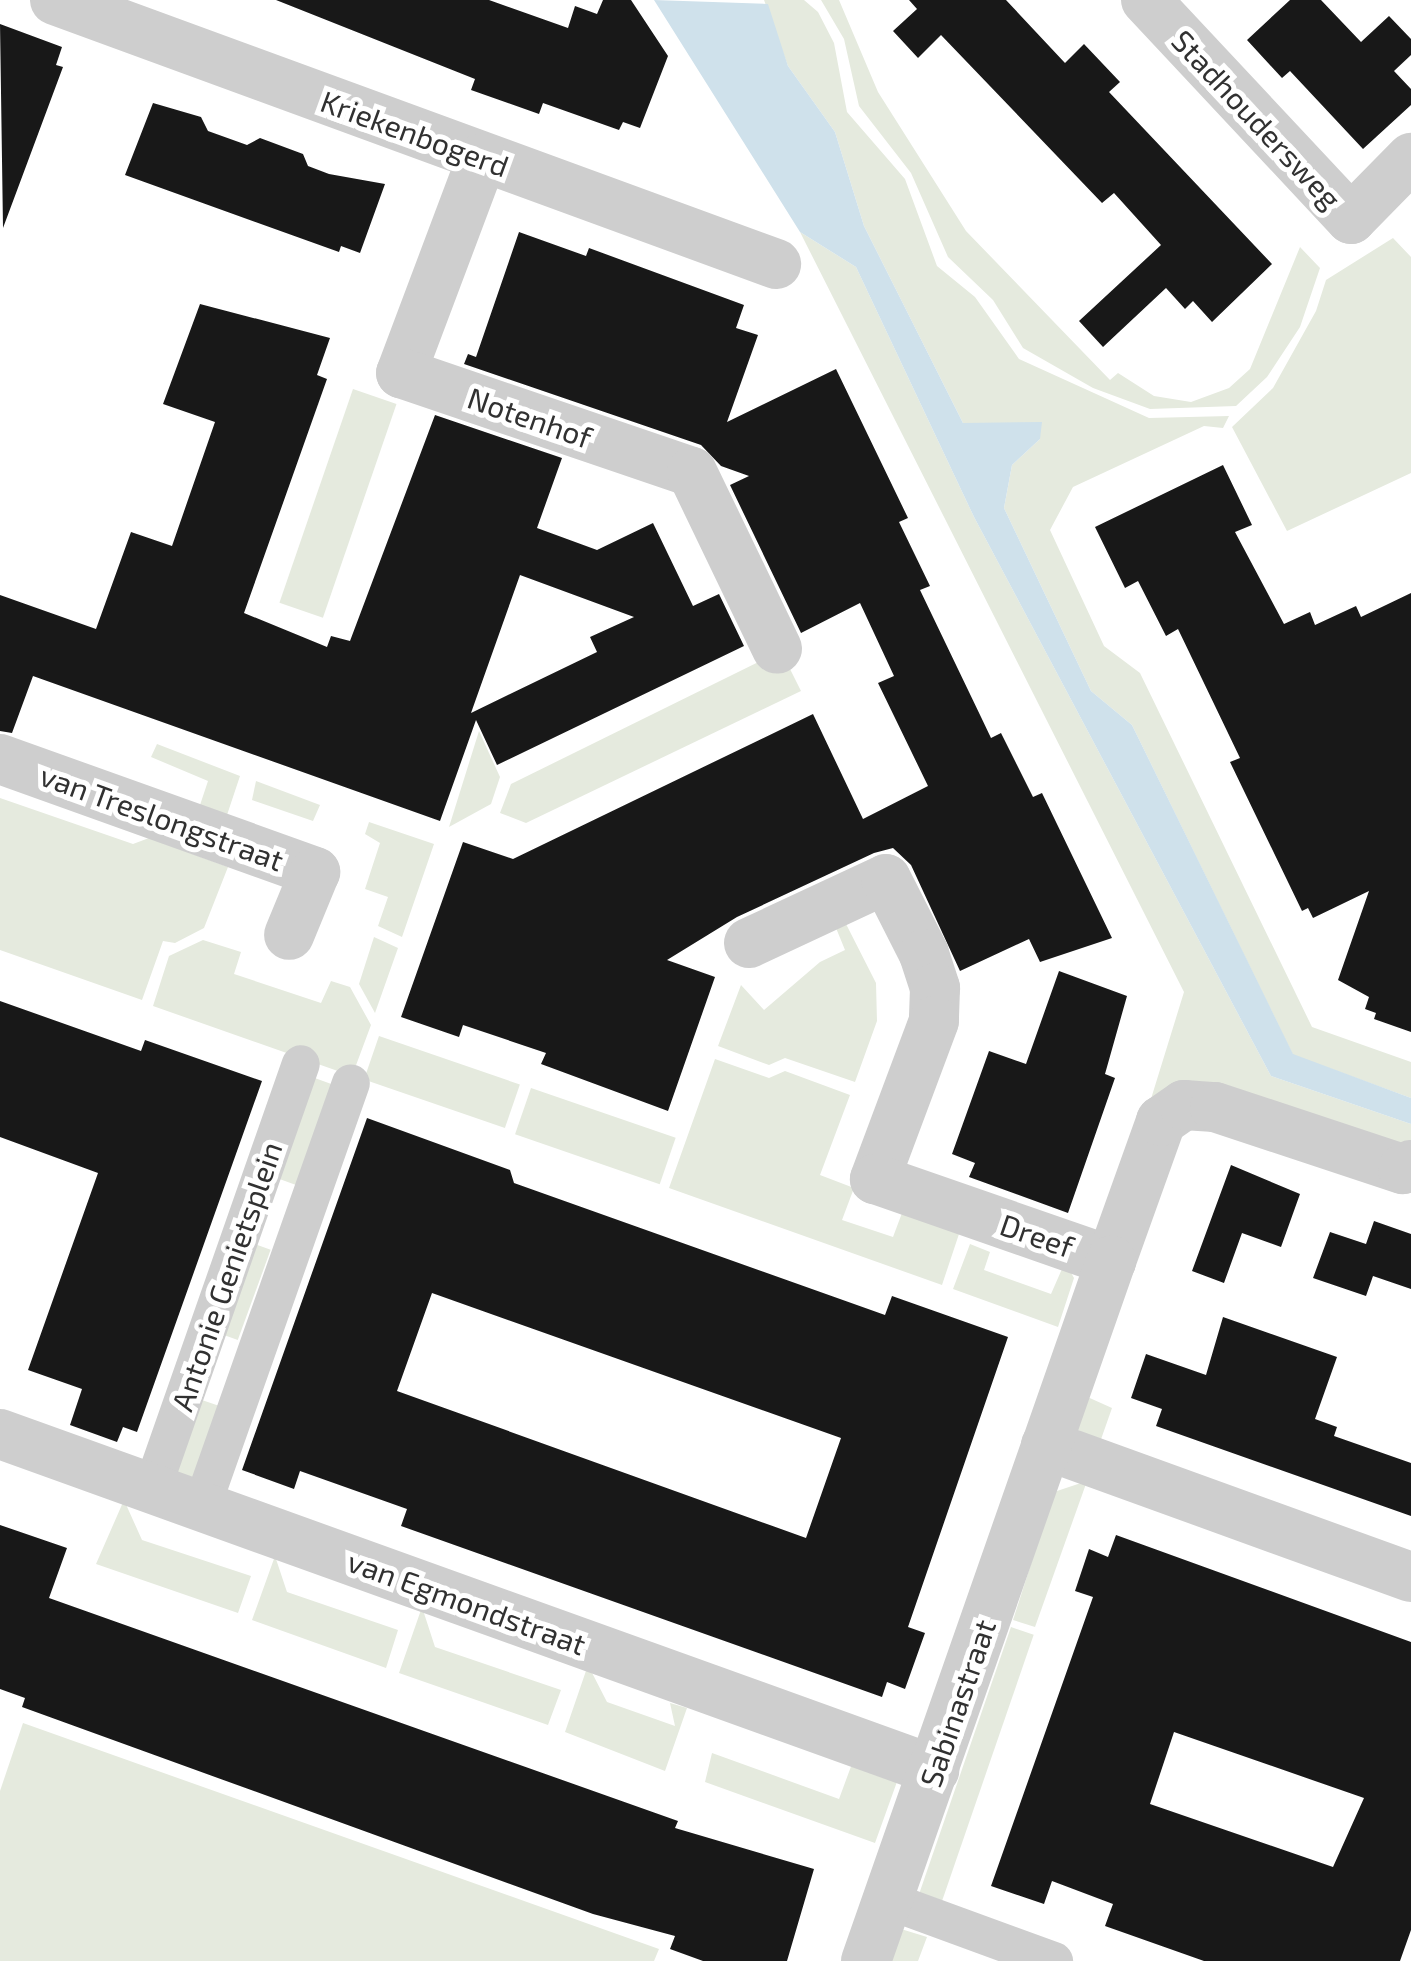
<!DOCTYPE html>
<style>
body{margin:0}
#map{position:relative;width:1411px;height:1961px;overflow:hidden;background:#fff;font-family:"Exo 2",sans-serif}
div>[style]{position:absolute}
.green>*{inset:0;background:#e5eade;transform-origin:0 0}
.water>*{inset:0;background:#cfe1eb}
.building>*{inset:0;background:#181818}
.pedestrian>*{height:38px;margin:-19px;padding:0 19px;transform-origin:19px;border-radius:19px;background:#cecece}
.minor>*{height:50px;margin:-25px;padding:0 25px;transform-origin:25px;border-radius:25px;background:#cecece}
span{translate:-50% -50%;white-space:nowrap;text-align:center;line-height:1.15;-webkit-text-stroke:10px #fff;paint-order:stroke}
.street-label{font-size:30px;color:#313131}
</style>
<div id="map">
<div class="green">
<i style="clip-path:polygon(764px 0,804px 0,818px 12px,834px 43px,847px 112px,905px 179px,937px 266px,975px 297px,1019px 359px,1149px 418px,1229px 416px,1223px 428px,1204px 426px,1073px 487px,1050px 530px,1104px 646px,1140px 673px,1312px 1027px,1411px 1062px,1411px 1098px,1293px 1055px,1132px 725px,1091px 691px,1004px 508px,1012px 465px,1040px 439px,963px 423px,864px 226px,835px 132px,788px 66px)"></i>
<i style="clip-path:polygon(821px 0,839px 0,878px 92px,966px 231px,1110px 380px,1118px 373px,1154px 396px,1191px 402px,1229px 388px,1250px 369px,1300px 247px,1320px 268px,1300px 327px,1267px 377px,1236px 406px,1150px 409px,1093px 388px,1023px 348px,993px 300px,948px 257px,911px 173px,859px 106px,844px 39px)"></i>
<i style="clip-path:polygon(800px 232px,856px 267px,974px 517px,1271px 1076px,1411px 1124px,1411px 1144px,1146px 1115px,1184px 992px)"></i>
<i style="clip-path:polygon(1393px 238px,1411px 257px,1411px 473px,1287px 531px,1232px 427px,1273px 388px,1316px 311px,1326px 280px)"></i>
<i style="left:353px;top:389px;width:46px;height:226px;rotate:19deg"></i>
<i style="clip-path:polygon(781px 651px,801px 691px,526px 823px,500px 813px,511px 784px)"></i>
<i style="clip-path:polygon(479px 731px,500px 777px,491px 804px,449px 827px)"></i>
<i style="clip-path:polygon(157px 744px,240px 776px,225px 821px,198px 811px,208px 781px,151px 757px)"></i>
<i style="clip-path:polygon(256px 781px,320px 805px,313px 821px,252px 800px)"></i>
<i style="clip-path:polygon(0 798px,133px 844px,149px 838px,228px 867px,204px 928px,175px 943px,163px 941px,142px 1000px,0 950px)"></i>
<i style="clip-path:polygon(369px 822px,434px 844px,402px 937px,378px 926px,388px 897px,365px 889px,380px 843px,365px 834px)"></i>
<i style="clip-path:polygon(845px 922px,876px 983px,877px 1021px,855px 1082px,785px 1058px,769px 1065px,718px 1046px,741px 985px,764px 1010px,820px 962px,845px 950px,836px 928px)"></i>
<i style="clip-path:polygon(374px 937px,398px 948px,375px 1013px,359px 984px)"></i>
<i style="clip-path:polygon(203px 940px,241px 952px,234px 974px,321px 1003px,331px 981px,350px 987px,371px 1025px,352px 1076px,153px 1006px,169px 956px)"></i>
<i style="left:379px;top:1036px;width:149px;height:46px;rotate:19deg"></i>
<i style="clip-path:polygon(715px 1059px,769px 1078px,785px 1071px,850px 1095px,820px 1175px,854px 1188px,842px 1220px,893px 1237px,905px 1205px,962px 1225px,942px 1285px,669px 1188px)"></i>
<i style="left:312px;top:1077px;width:30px;height:107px;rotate:20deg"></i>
<i style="left:531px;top:1088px;width:153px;height:49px;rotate:19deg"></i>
<i style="left:249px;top:1242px;width:23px;height:96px;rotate:20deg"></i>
<i style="clip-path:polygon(970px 1244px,990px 1252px,984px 1270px,1051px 1294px,1065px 1262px,1074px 1278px,1058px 1327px,953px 1289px)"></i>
<i style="clip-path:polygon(1083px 1395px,1112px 1408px,1099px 1445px,1070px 1424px)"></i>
<i style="left:196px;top:1398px;width:28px;height:78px;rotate:19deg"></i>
<i style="clip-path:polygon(1087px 1481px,1035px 1627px,1013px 1620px,1054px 1492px)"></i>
<i style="clip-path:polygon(124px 1500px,142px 1540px,251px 1576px,238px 1613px,96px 1564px)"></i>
<i style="clip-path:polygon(275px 1556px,287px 1592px,398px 1630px,386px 1668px,252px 1620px)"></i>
<i style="clip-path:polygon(422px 1607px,435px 1647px,561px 1690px,548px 1725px,399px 1673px)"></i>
<i style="left:1011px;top:1627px;width:24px;height:281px;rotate:19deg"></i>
<i style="clip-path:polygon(588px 1665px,607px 1702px,675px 1726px,670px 1703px,687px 1708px,665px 1771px,565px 1732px)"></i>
<i style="clip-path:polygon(23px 1723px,659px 1949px,654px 1961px,0 1961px,0 1791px)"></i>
<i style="clip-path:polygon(712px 1753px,839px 1799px,853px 1761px,898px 1779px,875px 1843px,705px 1782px)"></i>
<i style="clip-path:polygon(901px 1929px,927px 1937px,918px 1961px,890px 1961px)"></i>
</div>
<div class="water">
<i style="clip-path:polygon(654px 0,768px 4px,788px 66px,835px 132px,864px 226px,963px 423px,1042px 422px,1040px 439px,1012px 465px,1004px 508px,1091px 691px,1132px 725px,1293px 1054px,1411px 1098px,1411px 1124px,1271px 1076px,974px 517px,856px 267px,800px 232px)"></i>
</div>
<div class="building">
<i style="clip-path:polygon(276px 0,489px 0,568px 28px,575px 6px,597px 14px,603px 0,631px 0,668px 56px,640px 128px,623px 122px,619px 130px,543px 103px,539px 114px,471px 90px,475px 79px)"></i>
<i style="clip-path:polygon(909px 0,1006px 0,1065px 63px,1084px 44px,1120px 82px,1109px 92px,1272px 264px,1212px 322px,1193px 301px,1185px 309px,1166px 288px,1103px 347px,1079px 321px,1161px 245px,1114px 193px,1102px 203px,941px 35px,918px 58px,893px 31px,917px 9px)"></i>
<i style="clip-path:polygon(1290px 0,1321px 0,1361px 42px,1389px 16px,1411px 39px,1411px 55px,1394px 71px,1411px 89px,1411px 105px,1363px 149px,1290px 71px,1282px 78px,1247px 40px)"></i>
<i style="clip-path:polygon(0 24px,62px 47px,56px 65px,63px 67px,3px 228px)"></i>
<i style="clip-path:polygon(153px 103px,201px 117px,208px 131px,247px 145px,260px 138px,303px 154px,308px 166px,329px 174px,385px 184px,360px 253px,341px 246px,339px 252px,125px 175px)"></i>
<i style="clip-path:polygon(519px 232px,586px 256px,589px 248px,744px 305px,736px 328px,758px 335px,727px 422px,836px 369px,908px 518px,899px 522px,930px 586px,920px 590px,981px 717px,991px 738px,1001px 733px,1033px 797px,1042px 793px,1112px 938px,1040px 962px,1029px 939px,960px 971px,911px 865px,893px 848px,874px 853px,737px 917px,667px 960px,715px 977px,668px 1111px,541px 1064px,546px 1053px,463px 1025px,459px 1037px,401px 1017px,463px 842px,513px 859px,813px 714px,863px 819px,928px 786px,878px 683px,894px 676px,860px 603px,801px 633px,730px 485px,749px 476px,721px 466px,701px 445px,464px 364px,468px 354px,476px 357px)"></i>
<i style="clip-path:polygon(evenodd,200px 304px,330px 338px,317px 375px,327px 379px,244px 613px,327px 647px,331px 636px,350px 641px,435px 415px,562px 458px,537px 528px,597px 550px,653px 523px,693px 606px,719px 594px,744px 646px,497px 765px,476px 720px,440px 821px,33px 676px,12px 733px,0 731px,0 595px,96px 629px,131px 532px,172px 546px,215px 422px,163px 404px,200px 304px,520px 575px,634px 617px,590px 637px,597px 652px,471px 713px,520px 575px)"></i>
<i style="clip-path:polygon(1223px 465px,1252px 525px,1235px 532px,1284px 624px,1310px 612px,1315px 625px,1356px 606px,1361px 617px,1411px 593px,1411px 1032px,1374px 1019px,1376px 1013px,1365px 1009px,1369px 997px,1338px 980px,1369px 891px,1313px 918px,1308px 908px,1302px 911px,1230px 762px,1240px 758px,1178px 629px,1166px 636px,1138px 581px,1125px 588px,1095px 527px)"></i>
<i style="clip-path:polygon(1059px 971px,1127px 996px,1105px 1074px,1115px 1078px,1068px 1213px,969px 1177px,975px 1163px,952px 1154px,989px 1051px,1026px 1064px)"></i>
<i style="clip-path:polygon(0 1001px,141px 1051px,145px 1040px,262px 1081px,137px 1432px,123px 1427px,117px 1442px,70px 1425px,82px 1389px,28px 1370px,98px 1173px,0 1137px)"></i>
<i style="clip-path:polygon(evenodd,367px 1118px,510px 1170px,514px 1183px,885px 1315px,892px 1296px,1008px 1337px,908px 1627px,925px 1633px,905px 1689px,887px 1682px,882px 1697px,401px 1526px,407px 1509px,300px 1471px,294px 1489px,242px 1470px,367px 1118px,432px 1293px,841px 1438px,806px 1538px,397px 1391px,432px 1293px)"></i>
<i style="clip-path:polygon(1231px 1165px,1300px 1194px,1281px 1247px,1242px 1233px,1224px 1283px,1192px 1271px)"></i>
<i style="clip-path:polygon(1374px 1221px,1411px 1234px,1411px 1289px,1373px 1276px,1366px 1296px,1313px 1278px,1330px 1232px,1366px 1244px)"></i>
<i style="clip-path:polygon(1223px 1317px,1337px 1357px,1315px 1419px,1337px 1427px,1334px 1436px,1411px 1463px,1411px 1516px,1156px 1426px,1162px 1409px,1131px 1398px,1146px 1354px,1206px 1375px)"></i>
<i style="clip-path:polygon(0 1525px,67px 1548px,49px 1598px,678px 1821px,675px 1828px,814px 1869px,787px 1961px,703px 1961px,670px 1949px,675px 1936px,593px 1914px,22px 1707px,25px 1698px,0 1689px)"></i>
<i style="clip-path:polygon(evenodd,1116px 1535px,1411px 1642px,1411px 1930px,1400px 1961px,1204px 1961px,1105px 1926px,1113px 1904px,1052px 1881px,1044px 1904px,991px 1886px,1093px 1597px,1075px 1591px,1089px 1549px,1108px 1557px,1116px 1535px,1174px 1732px,1364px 1798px,1333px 1867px,1150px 1804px,1174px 1732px)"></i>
</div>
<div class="pedestrian">
<i style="left:152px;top:1489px;width:450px;rotate:-70.7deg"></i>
<i style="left:202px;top:1506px;width:448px;rotate:-70.6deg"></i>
<i style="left:887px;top:1900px;width:178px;rotate:20.1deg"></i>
</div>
<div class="minor">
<i style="left:55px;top:0;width:768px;rotate:20.11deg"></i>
<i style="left:1146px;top:0;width:300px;rotate:46.9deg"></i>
<i style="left:1351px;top:219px;width:86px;rotate:-45.5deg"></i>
<i style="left:482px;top:158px;width:230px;rotate:110.6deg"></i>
<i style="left:401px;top:373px;width:307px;rotate:18.8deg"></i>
<i style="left:692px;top:472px;width:196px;rotate:64.3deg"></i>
<i style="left:0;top:759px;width:335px;rotate:19.7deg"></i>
<i style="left:315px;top:872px;width:68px;rotate:112.4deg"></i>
<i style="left:749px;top:943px;width:151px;rotate:-25deg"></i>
<i style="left:886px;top:879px;width:84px;rotate:63.1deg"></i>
<i style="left:924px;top:954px;width:36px;rotate:72deg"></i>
<i style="left:935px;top:988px;width:33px;rotate:92deg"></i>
<i style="left:934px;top:1021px;width:169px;rotate:110.5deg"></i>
<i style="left:875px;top:1179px;width:250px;rotate:19.2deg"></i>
<i style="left:1111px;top:1261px;width:149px;rotate:-70.3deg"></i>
<i style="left:1161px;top:1121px;width:28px;rotate:-35deg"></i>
<i style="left:1184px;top:1105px;width:31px;rotate:4deg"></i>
<i style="left:1215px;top:1107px;width:198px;rotate:18.3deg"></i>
<i style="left:1403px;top:1169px;width:9px;rotate:-27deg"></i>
<i style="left:0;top:1434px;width:993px;rotate:19.79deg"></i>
<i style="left:1046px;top:1445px;width:388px;rotate:19.9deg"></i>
<i style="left:866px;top:1961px;width:742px;rotate:-70.71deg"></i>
</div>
<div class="street-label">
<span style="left:1257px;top:119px;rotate:47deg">Stadhoudersweg</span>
<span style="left:415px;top:133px;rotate:20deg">Kriekenbogerd</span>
<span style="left:530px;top:417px;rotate:19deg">Notenhof</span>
<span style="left:162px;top:817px;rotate:20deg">van Treslongstraat</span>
<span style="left:1037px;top:1235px;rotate:19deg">Dreef</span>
<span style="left:226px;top:1276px;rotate:-71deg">Antonie Genietsplein</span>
<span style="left:467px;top:1602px;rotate:20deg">van Egmondstraat</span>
<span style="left:957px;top:1703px;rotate:-71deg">Sabinastraat</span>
</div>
</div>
